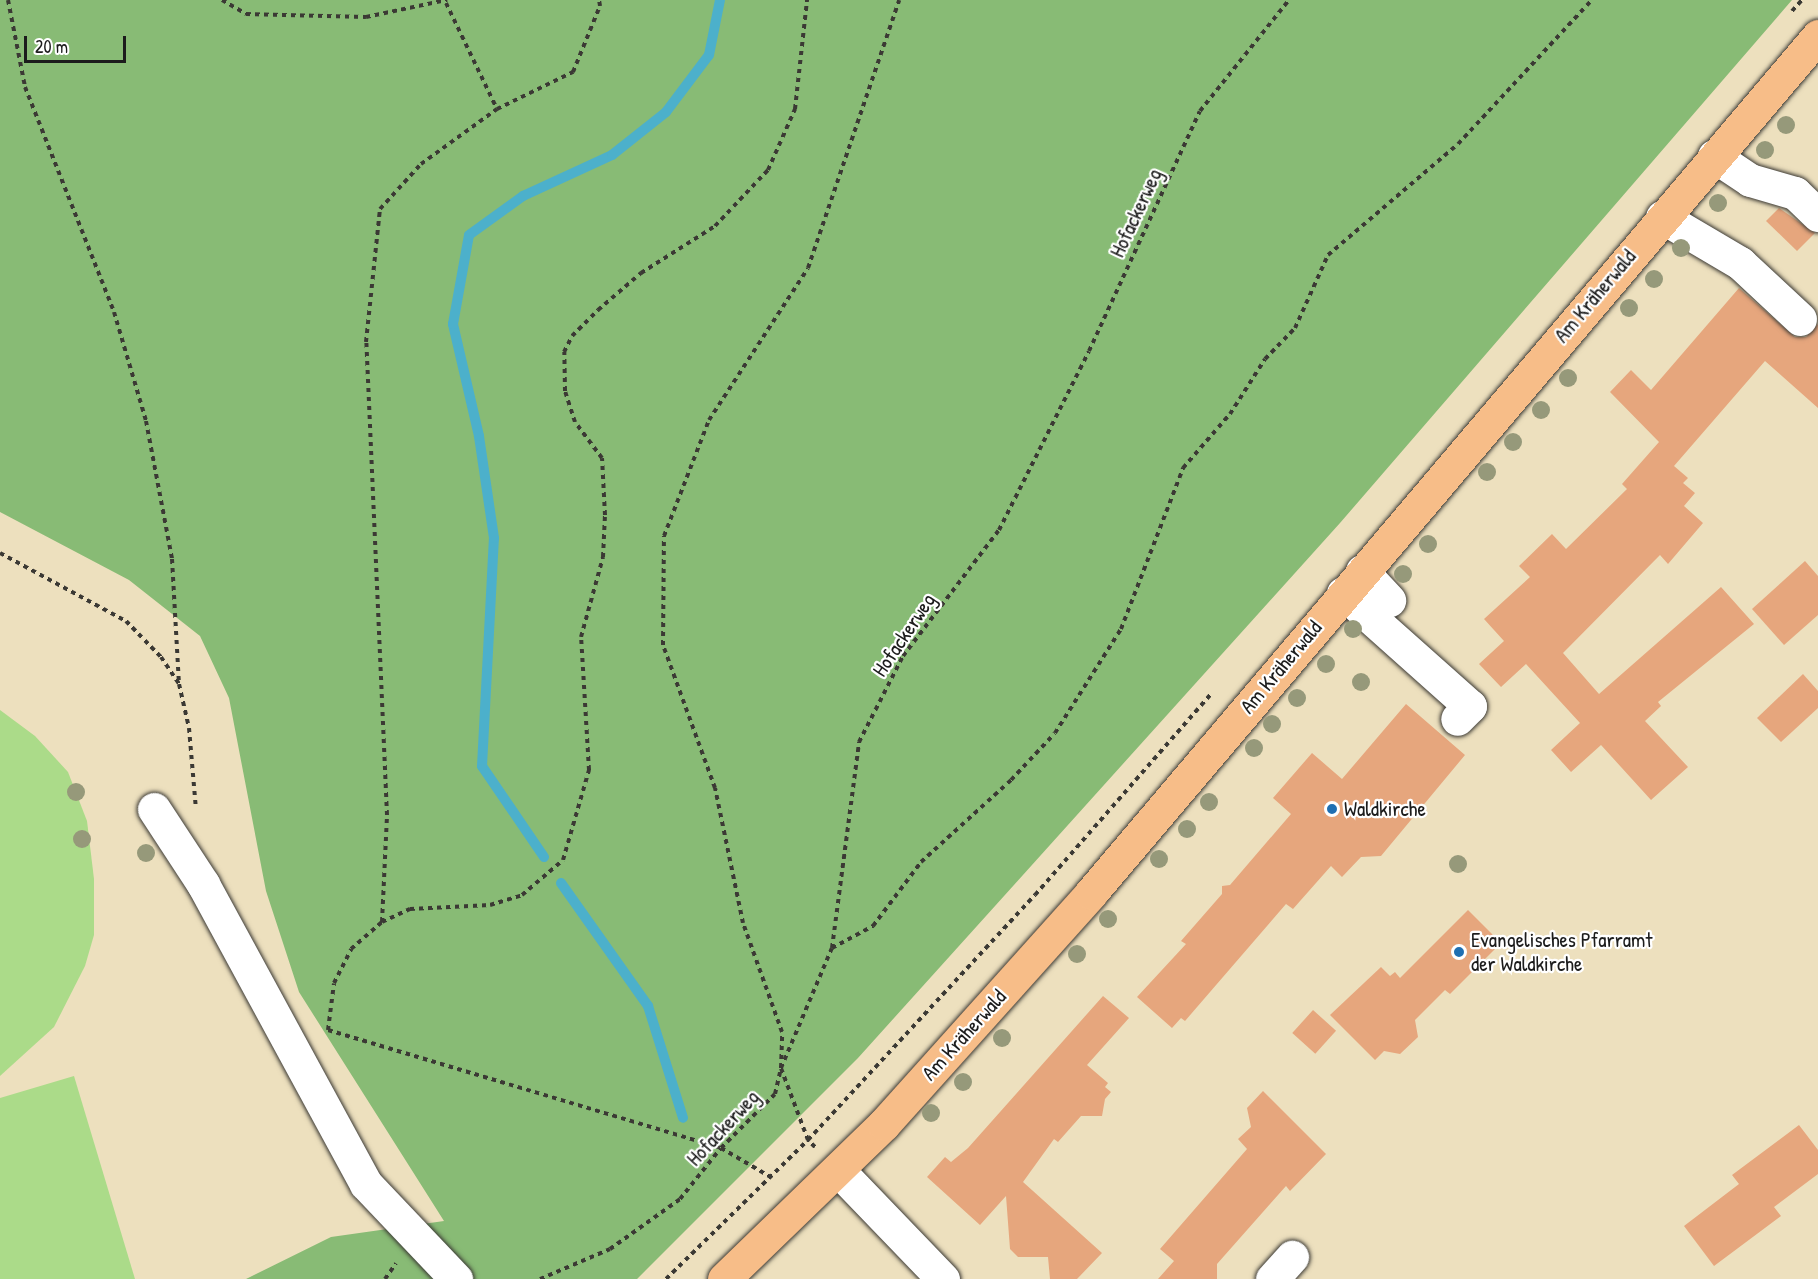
<!DOCTYPE html>
<meta charset="utf-8">
<style>
body{margin:0}
#map{position:relative;width:1818px;height:1279px;overflow:hidden;background:#ede0be;font-family:"Patrick Hand",sans-serif}
div>[style]{position:absolute}
.green>*{inset:0;background:#abdb89}
.forest>*{inset:0;background:#88bb75}
.stream>*{height:10px;margin:-5px;padding:0 5px;transform-origin:5px;border-radius:5px;background:#4cb0cb}
.building>*{inset:0;background:#e6a67d;transform-origin:0 0}
.path>*{height:4px;margin-top:-2px;transform-origin:0;background:repeating-linear-gradient(90deg,#3b3934 0 4.5px,transparent 0 9px)}
.roads{filter:drop-shadow(0 0 2px #3b3934) drop-shadow(0 0 2px #3b3934)}
.minor>*{height:33px;margin:-16.5px;padding:0 16.5px;transform-origin:16.5px;border-radius:16.5px;background:#fff}
.major>*{height:33px;margin:-16.5px;padding:0 16.5px;transform-origin:16.5px;border-radius:16.5px;background:#f7bd88}
.trees>*{width:18px;height:18px;margin:-9px;border-radius:50%;background:#96997a}
.dots>*{width:16px;height:16px;translate:-50% -50%;box-sizing:border-box;border:3px solid #fff;border-radius:50%}
span{translate:-50% -50%;white-space:nowrap;text-align:center;line-height:1.15;-webkit-text-stroke:4.5px #fff;paint-order:stroke}
.street-label{font-size:21px;color:#1c1c1c}
.poi-label{font-size:21px;color:#1c1c1c}
.left{translate:0 -50%;text-align:left}
.scale{position:absolute;left:24px;top:36px;width:102px;height:27px;box-sizing:border-box;border:3px solid #1c1c1c;border-top:0;padding-left:8px;font-size:18px;line-height:21px;white-space:nowrap;color:#1c1c1c;-webkit-text-stroke:4px #fff;paint-order:stroke}
</style>
<div id="map">
<div class="green">
<i style="clip-path:polygon(0 710px,35px 736px,68px 772px,87px 821px,94px 879px,94px 935px,85px 966px,54px 1027px,0 1076px)"></i>
<i style="clip-path:polygon(74px 1076px,135px 1279px,0 1279px,0 1098px)"></i>
</div>
<div class="forest">
<i style="clip-path:polygon(0 0,1792px 0,1340px 523px,858px 1058px,637px 1279px,246px 1279px,331px 1237px,444px 1221px,299px 992px,266px 891px,229px 698px,200px 636px,129px 580px,0 512px)"></i>
</div>
<div class="stream">
<i style="left:544px;top:857px;width:110px;rotate:-124.3deg"></i>
<i style="left:482px;top:766px;width:228px;rotate:-87deg"></i>
<i style="left:494px;top:538px;width:103px;rotate:-98.4deg"></i>
<i style="left:479px;top:436px;width:115px;rotate:-103.1deg"></i>
<i style="left:453px;top:324px;width:90px;rotate:-79.8deg"></i>
<i style="left:469px;top:235px;width:67px;rotate:-35.8deg"></i>
<i style="left:523px;top:196px;width:98px;rotate:-24.7deg"></i>
<i style="left:612px;top:155px;width:69px;rotate:-38.5deg"></i>
<i style="left:666px;top:112px;width:71px;rotate:-53deg"></i>
<i style="left:709px;top:55px;width:56px;rotate:-78.7deg"></i>
<i style="left:561px;top:883px;width:151px;rotate:54.7deg"></i>
<i style="left:648px;top:1006px;width:117px;rotate:72.6deg"></i>
</div>
<div class="building">
<i style="clip-path:polygon(1779px 208px,1815px 233px,1797px 251px,1766px 221px)"></i>
<i style="clip-path:polygon(1739px 288px,1795px 337px,1806px 337px,1818px 324px,1818px 408px,1765px 361px,1674px 466px,1688px 478px,1683px 483px,1695px 493px,1684px 506px,1703px 523px,1668px 564px,1660px 555px,1563px 653px,1599px 694px,1721px 587px,1754px 624px,1658px 702px,1661px 706px,1645px 721px,1688px 767px,1651px 800px,1601px 745px,1571px 772px,1551px 750px,1580px 723px,1526px 664px,1501px 687px,1479px 664px,1504px 641px,1484px 619px,1530px 577px,1519px 566px,1552px 534px,1566px 549px,1627px 489px,1622px 484px,1659px 442px,1610px 392px,1631px 370px,1651px 390px)"></i>
<i style="clip-path:polygon(1805px 561px,1818px 576px,1818px 615px,1784px 645px,1752px 609px)"></i>
<i style="clip-path:polygon(1803px 674px,1818px 691px,1818px 708px,1781px 742px,1757px 718px)"></i>
<i style="clip-path:polygon(1406px 704px,1465px 755px,1381px 856px,1361px 857px,1342px 877px,1331px 866px,1293px 909px,1286px 904px,1185px 1021px,1181px 1018px,1172px 1028px,1137px 997px,1186px 944px,1181px 941px,1222px 894px,1222px 886px,1230px 885px,1291px 814px,1273px 798px,1312px 753px,1342px 779px)"></i>
<i style="clip-path:polygon(1468px 910px,1501px 943px,1450px 994px,1445px 990px,1415px 1020px,1418px 1037px,1400px 1054px,1384px 1051px,1375px 1060px,1330px 1015px,1381px 967px,1390px 976px,1395px 972px,1400px 978px)"></i>
<i style="clip-path:polygon(1103px 996px,1129px 1018px,1087px 1065px,1108px 1083px,1105px 1087px,1111px 1092px,1105px 1099px,1102px 1116px,1081px 1116px,1058px 1142px,1054px 1139px,1023px 1182px,1102px 1253px,1077px 1279px,1050px 1279px,1048px 1257px,1018px 1257px,1010px 1249px,1006px 1196px,980px 1225px,927px 1177px,945px 1157px,951px 1162px,968px 1148px)"></i>
<i style="left:1313px;top:1010px;width:31px;height:31px;rotate:42deg"></i>
<i style="clip-path:polygon(1263px 1091px,1326px 1154px,1290px 1191px,1286px 1186px,1217px 1264px,1217px 1279px,1158px 1279px,1174px 1261px,1160px 1249px,1247px 1149px,1238px 1139px,1251px 1127px,1247px 1108px)"></i>
<i style="clip-path:polygon(1799px 1125px,1818px 1150px,1818px 1174px,1774px 1207px,1781px 1216px,1714px 1266px,1684px 1226px,1739px 1184px,1732px 1175px)"></i>
</div>
<div class="path">
<i style="left:8px;top:0;width:89px;rotate:78.9deg"></i>
<i style="left:25px;top:87px;width:242px;rotate:68.4deg"></i>
<i style="left:114px;top:312px;width:114px;rotate:73.6deg"></i>
<i style="left:146px;top:421px;width:140px;rotate:79.3deg"></i>
<i style="left:172px;top:559px;width:125px;rotate:86.8deg"></i>
<i style="left:222px;top:0;width:28px;rotate:30deg"></i>
<i style="left:246px;top:14px;width:120px;rotate:1.4deg"></i>
<i style="left:366px;top:17px;width:83px;rotate:-11.9deg"></i>
<i style="left:446px;top:3px;width:118px;rotate:64.3deg"></i>
<i style="left:1792px;top:11px;width:15px;rotate:-48deg"></i>
<i style="left:0;top:553px;width:143px;rotate:28.4deg"></i>
<i style="left:126px;top:621px;width:50px;rotate:45.8deg"></i>
<i style="left:161px;top:657px;width:32px;rotate:56deg"></i>
<i style="left:179px;top:684px;width:45px;rotate:77.2deg"></i>
<i style="left:189px;top:728px;width:81px;rotate:85.1deg"></i>
<i style="left:382px;top:922px;width:31px;rotate:-25deg"></i>
<i style="left:410px;top:909px;width:80px;rotate:-2.9deg"></i>
<i style="left:490px;top:905px;width:34px;rotate:-17deg"></i>
<i style="left:522px;top:895px;width:54px;rotate:-40.5deg"></i>
<i style="left:563px;top:860px;width:94px;rotate:-73.9deg"></i>
<i style="left:589px;top:770px;width:133px;rotate:-93.4deg"></i>
<i style="left:581px;top:637px;width:83px;rotate:-74.6deg"></i>
<i style="left:603px;top:557px;width:42px;rotate:-87.3deg"></i>
<i style="left:605px;top:515px;width:57px;rotate:-93deg"></i>
<i style="left:602px;top:458px;width:45px;rotate:-126.9deg"></i>
<i style="left:575px;top:422px;width:33px;rotate:-108deg"></i>
<i style="left:565px;top:391px;width:39px;rotate:-91deg"></i>
<i style="left:564px;top:352px;width:18px;rotate:-63deg"></i>
<i style="left:572px;top:336px;width:37px;rotate:-45deg"></i>
<i style="left:598px;top:310px;width:57px;rotate:-40.7deg"></i>
<i style="left:641px;top:273px;width:88px;rotate:-32.4deg"></i>
<i style="left:715px;top:226px;width:77px;rotate:-46.6deg"></i>
<i style="left:768px;top:170px;width:67px;rotate:-66.1deg"></i>
<i style="left:795px;top:109px;width:110px;rotate:-83.7deg"></i>
<i style="left:832px;top:948px;width:47px;rotate:-28.2deg"></i>
<i style="left:873px;top:926px;width:80px;rotate:-53.1deg"></i>
<i style="left:921px;top:862px;width:122px;rotate:-42.3deg"></i>
<i style="left:1011px;top:780px;width:64px;rotate:-46.9deg"></i>
<i style="left:1055px;top:733px;width:123px;rotate:-57.6deg"></i>
<i style="left:1121px;top:629px;width:173px;rotate:-68.9deg"></i>
<i style="left:1183px;top:468px;width:72px;rotate:-49deg"></i>
<i style="left:1230px;top:414px;width:65px;rotate:-57.5deg"></i>
<i style="left:1265px;top:359px;width:43px;rotate:-45.9deg"></i>
<i style="left:1295px;top:328px;width:80px;rotate:-65.7deg"></i>
<i style="left:1328px;top:255px;width:171px;rotate:-40.5deg"></i>
<i style="left:1458px;top:144px;width:197px;rotate:-47.1deg"></i>
<i style="left:328px;top:1030px;width:47px;rotate:-82.7deg"></i>
<i style="left:334px;top:983px;width:38px;rotate:-63deg"></i>
<i style="left:351px;top:949px;width:41px;rotate:-41.1deg"></i>
<i style="left:382px;top:922px;width:107px;rotate:-87.3deg"></i>
<i style="left:387px;top:815px;width:473px;rotate:-92.5deg"></i>
<i style="left:366px;top:342px;width:134px;rotate:-84deg"></i>
<i style="left:380px;top:209px;width:61px;rotate:-47.7deg"></i>
<i style="left:421px;top:164px;width:94px;rotate:-35.9deg"></i>
<i style="left:497px;top:109px;width:85px;rotate:-26deg"></i>
<i style="left:573px;top:72px;width:71px;rotate:-67.8deg"></i>
<i style="left:600px;top:6px;width:6px;rotate:-99deg"></i>
<i style="left:328px;top:1030px;width:410px;rotate:16.7deg"></i>
<i style="left:721px;top:1148px;width:61px;rotate:30.3deg"></i>
<i style="left:815px;top:1147px;width:10px;rotate:-135deg"></i>
<i style="left:808px;top:1140px;width:77px;rotate:-110.6deg"></i>
<i style="left:781px;top:1068px;width:36px;rotate:-88deg"></i>
<i style="left:782px;top:1032px;width:116px;rotate:-109.7deg"></i>
<i style="left:743px;top:923px;width:138px;rotate:-101.7deg"></i>
<i style="left:715px;top:788px;width:152px;rotate:-110deg"></i>
<i style="left:663px;top:645px;width:109px;rotate:-89.5deg"></i>
<i style="left:664px;top:536px;width:124px;rotate:-68.8deg"></i>
<i style="left:709px;top:420px;width:181px;rotate:-56.9deg"></i>
<i style="left:808px;top:268px;width:283px;rotate:-71.2deg"></i>
<i style="left:385px;top:1279px;width:19px;rotate:-55deg"></i>
<i style="left:540px;top:1279px;width:76px;rotate:-23.2deg"></i>
<i style="left:610px;top:1249px;width:86px;rotate:-35.5deg"></i>
<i style="left:680px;top:1199px;width:65px;rotate:-51.2deg"></i>
<i style="left:721px;top:1148px;width:76px;rotate:-45deg"></i>
<i style="left:775px;top:1094px;width:27px;rotate:-77deg"></i>
<i style="left:781px;top:1068px;width:130px;rotate:-67deg"></i>
<i style="left:832px;top:948px;width:208px;rotate:-82.5deg"></i>
<i style="left:859px;top:742px;width:97px;rotate:-62.9deg"></i>
<i style="left:903px;top:656px;width:158px;rotate:-52.7deg"></i>
<i style="left:999px;top:530px;width:200px;rotate:-63.3deg"></i>
<i style="left:1089px;top:351px;width:264px;rotate:-65.2deg"></i>
<i style="left:1200px;top:111px;width:142px;rotate:-51.3deg"></i>
<i style="left:666px;top:1279px;width:199px;rotate:-44.4deg"></i>
<i style="left:808px;top:1140px;width:334px;rotate:-47.2deg"></i>
<i style="left:1035px;top:895px;width:266px;rotate:-48.8deg"></i>
</div>
<div class="roads">
<div class="minor">
<i style="left:1714px;top:156px;width:43px;rotate:33.7deg"></i>
<i style="left:1750px;top:180px;width:47px;rotate:16.1deg"></i>
<i style="left:1795px;top:193px;width:32px;rotate:44deg"></i>
<i style="left:1662px;top:217px;width:91px;rotate:30.5deg"></i>
<i style="left:1740px;top:263px;width:82px;rotate:43deg"></i>
<i style="left:1362px;top:571px;width:40px;rotate:47deg"></i>
<i style="left:1343px;top:593px;width:170px;rotate:41.7deg"></i>
<i style="left:1470px;top:706px;width:18px;rotate:135deg"></i>
<i style="left:154px;top:809px;width:90px;rotate:56.8deg"></i>
<i style="left:203px;top:884px;width:341px;rotate:61.5deg"></i>
<i style="left:366px;top:1184px;width:131px;rotate:46.5deg"></i>
<i style="left:839px;top:1171px;width:150px;rotate:46.1deg"></i>
<i style="left:1272px;top:1279px;width:30px;rotate:-48deg"></i>
</div>
<div class="major">
<i style="left:724px;top:1279px;width:223px;rotate:-44.1deg"></i>
<i style="left:884px;top:1124px;width:310px;rotate:-48.1deg"></i>
<i style="left:1091px;top:893px;width:1124px;rotate:-49.69deg"></i>
</div>
</div>
<div class="trees">
<i style="left:1786px;top:125px"></i>
<i style="left:1765px;top:150px"></i>
<i style="left:1718px;top:203px"></i>
<i style="left:1681px;top:248px"></i>
<i style="left:1654px;top:279px"></i>
<i style="left:1629px;top:308px"></i>
<i style="left:1568px;top:378px"></i>
<i style="left:1541px;top:410px"></i>
<i style="left:1513px;top:442px"></i>
<i style="left:1487px;top:472px"></i>
<i style="left:1428px;top:544px"></i>
<i style="left:1403px;top:574px"></i>
<i style="left:1353px;top:629px"></i>
<i style="left:1326px;top:664px"></i>
<i style="left:1361px;top:682px"></i>
<i style="left:1297px;top:698px"></i>
<i style="left:1272px;top:724px"></i>
<i style="left:1254px;top:748px"></i>
<i style="left:76px;top:792px"></i>
<i style="left:1209px;top:802px"></i>
<i style="left:1187px;top:829px"></i>
<i style="left:82px;top:839px"></i>
<i style="left:146px;top:853px"></i>
<i style="left:1159px;top:859px"></i>
<i style="left:1458px;top:864px"></i>
<i style="left:1108px;top:919px"></i>
<i style="left:1077px;top:954px"></i>
<i style="left:1002px;top:1038px"></i>
<i style="left:963px;top:1082px"></i>
<i style="left:931px;top:1113px"></i>
</div>
<div class="dots">
<i style="left:1332px;top:809px;background:#1f6fb2"></i>
<i style="left:1459px;top:952px;background:#1f6fb2"></i>
</div>
<div class="street-label">
<span style="left:1136px;top:213px;rotate:-65deg">Hofackerweg</span>
<span style="left:1595px;top:296px;rotate:-50deg">Am Kräherwald</span>
<span style="left:904px;top:635px;rotate:-56deg">Hofackerweg</span>
<span style="left:1281px;top:667px;rotate:-50deg">Am Kräherwald</span>
<span style="left:964px;top:1035px;rotate:-48deg">Am Kräherwald</span>
<span style="left:723px;top:1128px;rotate:-47deg">Hofackerweg</span>
</div>
<div class="poi-label">
<span class="left" style="left:1344px;top:809px">Waldkirche</span>
<span class="left" style="left:1471px;top:952px">Evangelisches Pfarramt<br>der Waldkirche</span>
</div>
<div class="scale">20 m</div>
</div>
